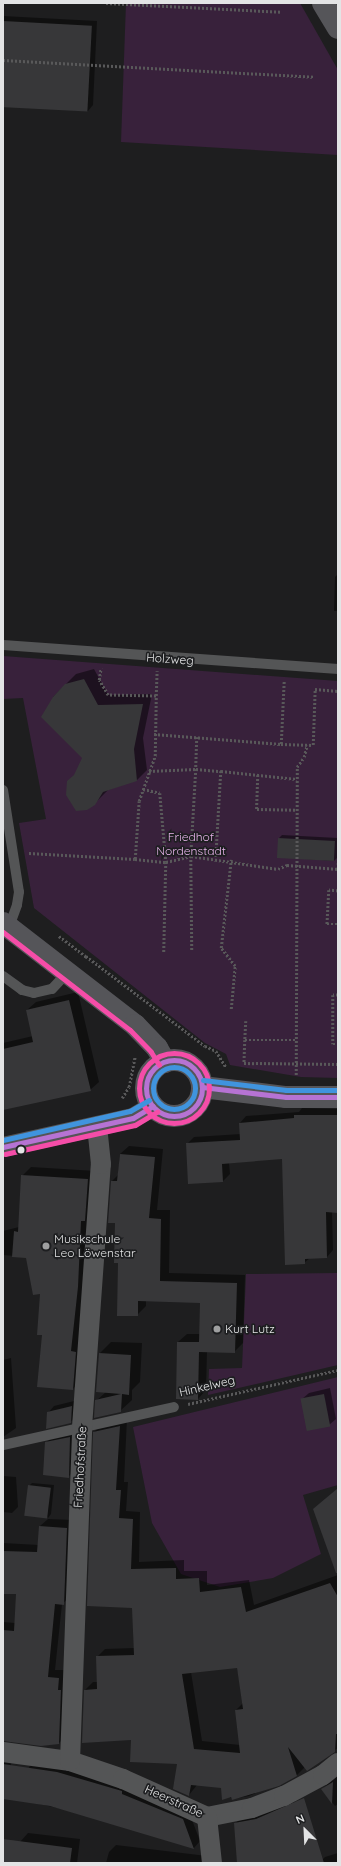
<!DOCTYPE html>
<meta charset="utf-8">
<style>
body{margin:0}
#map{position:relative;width:341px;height:1866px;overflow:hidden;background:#1e1e1f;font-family:Quicksand,sans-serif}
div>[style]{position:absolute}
.green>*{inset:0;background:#38213b}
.shadow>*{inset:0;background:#0007}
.building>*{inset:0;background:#373739;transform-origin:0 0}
.path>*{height:2.5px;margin-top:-1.25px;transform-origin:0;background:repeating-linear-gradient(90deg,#59595a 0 2px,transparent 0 4px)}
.lane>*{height:10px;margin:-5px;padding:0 5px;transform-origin:5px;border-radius:5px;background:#545556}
.street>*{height:20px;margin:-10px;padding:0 10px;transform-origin:10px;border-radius:10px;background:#545556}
.secondary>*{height:22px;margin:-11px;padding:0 11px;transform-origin:11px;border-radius:11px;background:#555559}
.secondary>.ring{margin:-11px;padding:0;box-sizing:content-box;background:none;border:22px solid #555559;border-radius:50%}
.bus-1>*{height:5px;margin:-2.5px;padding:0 2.5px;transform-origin:2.5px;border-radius:2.5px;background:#b673d3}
.bus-1>.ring{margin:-2.5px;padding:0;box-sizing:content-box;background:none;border:5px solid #b673d3;border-radius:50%}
.bus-2>*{height:5px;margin:-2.5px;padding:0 2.5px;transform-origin:2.5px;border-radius:2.5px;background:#f54da8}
.bus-2>.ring{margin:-2.5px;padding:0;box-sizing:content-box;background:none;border:5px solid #f54da8;border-radius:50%}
.bus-3>*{height:5px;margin:-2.5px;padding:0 2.5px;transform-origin:2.5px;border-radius:2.5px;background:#4094de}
.bus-3>.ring{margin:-2.5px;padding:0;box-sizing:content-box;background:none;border:5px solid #4094de;border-radius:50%}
.dots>*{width:11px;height:11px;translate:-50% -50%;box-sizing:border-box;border:2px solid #1d1e20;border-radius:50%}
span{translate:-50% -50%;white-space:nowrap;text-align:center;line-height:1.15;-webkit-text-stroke:3.5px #1d1e20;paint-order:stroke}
.street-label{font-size:12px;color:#e3e4e5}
.park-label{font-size:12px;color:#e9b5ec}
.poi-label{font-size:12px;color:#e3e4e5}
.left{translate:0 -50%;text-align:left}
.frame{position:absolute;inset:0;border:4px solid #e3e4e5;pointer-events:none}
.north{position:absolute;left:285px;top:1810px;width:40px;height:40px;-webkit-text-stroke:3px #1d1e20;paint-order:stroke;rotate:336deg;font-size:11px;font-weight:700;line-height:16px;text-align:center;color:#e3e4e5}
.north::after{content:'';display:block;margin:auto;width:14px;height:18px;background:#e3e4e5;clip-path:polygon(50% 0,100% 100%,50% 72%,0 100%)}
</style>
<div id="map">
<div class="green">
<i style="clip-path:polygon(126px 3px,300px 3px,338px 70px,338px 155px,121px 142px)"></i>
<i style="clip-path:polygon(3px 656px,338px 681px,338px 1078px,301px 1077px,230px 1065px,226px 1054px,205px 1043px,34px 908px,19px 823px,46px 819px,23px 698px,3px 699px)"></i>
<i style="clip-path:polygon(338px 1273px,338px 1365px,208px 1395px,209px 1369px,242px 1368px,246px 1274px)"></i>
<i style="clip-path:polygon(338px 1377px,338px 1485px,303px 1495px,321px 1554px,273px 1578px,220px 1587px,181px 1574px,152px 1523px,133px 1427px)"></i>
</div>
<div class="shadow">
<i style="clip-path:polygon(3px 16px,97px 21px,93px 105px,88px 111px,3px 106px)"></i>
<i style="clip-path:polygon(338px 574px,338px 611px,334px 611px,335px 577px)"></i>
<i style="clip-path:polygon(94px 669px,108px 695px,152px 694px,143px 738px,147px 770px,137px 780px,108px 790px,94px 804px,76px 774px,83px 758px,53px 697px,76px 674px)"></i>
<i style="clip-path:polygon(282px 835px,338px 838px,337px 858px,334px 861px,278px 857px,279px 838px)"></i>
<i style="clip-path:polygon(78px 992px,99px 1082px,90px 1090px,3px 1109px,3px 1043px,33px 1036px,27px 1010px,36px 1002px)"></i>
<i style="clip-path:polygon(302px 1108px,338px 1109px,338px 1212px,332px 1212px,333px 1250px,327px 1257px,310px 1258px,304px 1263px,283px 1158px,229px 1163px,230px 1174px,223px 1181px,187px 1144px,194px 1137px,241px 1134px,240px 1123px,246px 1116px,299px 1112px)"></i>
<i style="clip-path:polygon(129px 1146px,163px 1149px,157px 1210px,170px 1210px,169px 1273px,245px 1275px,243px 1343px,234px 1352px,207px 1351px,206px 1390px,198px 1399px,178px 1342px,187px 1334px,200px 1334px,201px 1302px,146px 1300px,146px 1306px,137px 1315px,119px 1262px,112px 1181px,118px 1175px,120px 1154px)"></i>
<i style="clip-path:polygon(31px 1167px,96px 1171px,81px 1380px,73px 1389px,43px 1334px,41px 1292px,27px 1257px,3px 1255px,3px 1231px,19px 1227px,22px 1176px)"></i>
<i style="clip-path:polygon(111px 1342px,142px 1343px,140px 1382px,132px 1390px,132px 1400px,120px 1411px,96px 1401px,106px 1392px,100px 1353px)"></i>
<i style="clip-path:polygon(11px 1358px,16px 1428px,3px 1437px,3px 1360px)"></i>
<i style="clip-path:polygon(330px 1388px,336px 1419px,329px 1425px,302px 1399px,309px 1393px)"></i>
<i style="clip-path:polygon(78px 1400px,77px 1416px,70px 1422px,48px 1413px,54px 1406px)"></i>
<i style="clip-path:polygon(evenodd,127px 1418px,124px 1482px,128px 1482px,126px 1511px,140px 1512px,139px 1562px,184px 1560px,184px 1571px,207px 1571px,207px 1585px,249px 1580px,254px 1605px,338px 1575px,314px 1510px,338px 1488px,338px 1748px,305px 1767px,297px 1775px,249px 1796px,232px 1799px,222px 1787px,197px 1785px,189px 1795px,178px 1763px,132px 1739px,85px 1690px,93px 1682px,98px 1682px,97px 1657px,105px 1649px,134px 1648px,133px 1607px,94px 1432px,102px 1424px,127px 1418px,237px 1667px,243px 1703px,236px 1710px,240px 1745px,202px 1741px,191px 1672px,237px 1667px)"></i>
<i style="clip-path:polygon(81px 1426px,80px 1465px,68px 1477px,46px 1443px,58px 1431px)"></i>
<i style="clip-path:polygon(3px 1476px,16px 1477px,18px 1507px,12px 1513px,3px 1512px)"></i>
<i style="clip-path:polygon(32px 1483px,54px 1485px,51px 1514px,48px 1518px,29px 1486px)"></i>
<i style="clip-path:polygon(48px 1519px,74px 1520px,71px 1596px,62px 1604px,55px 1670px,66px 1670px,66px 1736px,59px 1743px,3px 1740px,3px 1622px,15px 1623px,17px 1594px,3px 1593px,3px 1543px,39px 1545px,40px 1526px)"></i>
<i style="clip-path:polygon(3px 1755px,13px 1757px,3px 1792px)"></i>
<i style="clip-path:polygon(36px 1760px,64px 1765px,189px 1812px,200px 1841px,194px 1848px,67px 1810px,25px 1801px,29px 1767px)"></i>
<i style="clip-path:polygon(338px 1776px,338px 1804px,335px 1806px,322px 1789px)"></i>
<i style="clip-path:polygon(295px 1800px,297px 1863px,238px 1863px,235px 1824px,242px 1817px)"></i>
<i style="clip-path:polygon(28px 1833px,80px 1839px,77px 1863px,17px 1863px,20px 1842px)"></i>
<i style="clip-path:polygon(116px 1845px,207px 1856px,210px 1863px,106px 1863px,109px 1852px)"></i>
<i style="clip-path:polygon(338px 1853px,338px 1863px,319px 1863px,325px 1857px)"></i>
</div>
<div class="building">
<i style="left:3px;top:21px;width:89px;height:86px;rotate:3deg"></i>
<i style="clip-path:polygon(84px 679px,98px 705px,143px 704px,134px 749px,137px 781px,103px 792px,95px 805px,87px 810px,76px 811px,66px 795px,67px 781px,74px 775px,82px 758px,41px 717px,53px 697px,65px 684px)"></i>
<i style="left:278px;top:838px;width:57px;height:20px;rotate:3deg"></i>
<i style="clip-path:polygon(69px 1000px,91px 1091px,3px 1110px,3px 1049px,33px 1042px,26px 1010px)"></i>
<i style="clip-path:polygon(294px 1115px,338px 1115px,338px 1213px,326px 1212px,327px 1258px,305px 1259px,305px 1264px,285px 1265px,282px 1159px,222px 1164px,223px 1182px,188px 1184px,186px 1143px,240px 1140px,239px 1123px,294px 1118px)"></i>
<i style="clip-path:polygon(120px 1154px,155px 1157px,149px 1218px,161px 1219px,160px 1281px,237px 1283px,235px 1353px,199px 1352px,198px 1400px,176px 1399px,177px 1342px,199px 1342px,200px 1303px,138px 1301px,138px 1316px,117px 1316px,118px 1263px,114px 1263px,115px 1223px,108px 1223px,111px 1181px,117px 1181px)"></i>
<i style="clip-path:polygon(21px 1175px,88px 1179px,85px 1221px,81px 1221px,78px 1287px,71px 1351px,76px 1352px,73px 1390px,37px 1387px,42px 1335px,37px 1335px,40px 1294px,33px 1295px,26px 1258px,12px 1257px,14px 1231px,18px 1232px)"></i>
<i style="clip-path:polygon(99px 1353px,131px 1355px,129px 1395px,122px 1394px,121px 1412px,94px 1418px,95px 1400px,121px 1394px,96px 1392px)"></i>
<i style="left:324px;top:1394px;width:33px;height:24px;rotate:79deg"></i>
<i style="clip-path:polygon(72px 1406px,71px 1423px,46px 1429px,47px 1412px)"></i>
<i style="clip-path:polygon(evenodd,120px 1426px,116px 1490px,121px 1490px,119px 1518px,133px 1519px,131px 1569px,176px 1568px,176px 1579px,199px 1578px,200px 1592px,241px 1587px,246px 1612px,330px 1583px,338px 1597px,338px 1734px,336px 1734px,335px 1752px,307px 1771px,288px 1747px,297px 1776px,279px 1786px,232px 1800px,231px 1797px,222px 1800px,221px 1788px,191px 1785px,189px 1796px,173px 1789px,177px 1764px,130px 1762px,131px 1740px,82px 1743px,84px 1690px,97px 1689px,96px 1656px,134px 1655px,132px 1608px,87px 1606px,93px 1432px,120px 1426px,237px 1668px,243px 1709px,235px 1710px,240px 1753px,194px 1749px,182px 1674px,237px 1668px)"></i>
<i style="clip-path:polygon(70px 1437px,69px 1478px,43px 1475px,45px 1442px)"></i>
<i style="left:28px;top:1485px;width:23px;height:31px;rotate:7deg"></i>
<i style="clip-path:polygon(338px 1488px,338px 1573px,336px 1573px,313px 1509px)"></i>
<i style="clip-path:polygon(39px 1526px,67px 1528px,64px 1605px,55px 1604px,48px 1677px,59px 1678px,58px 1690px,61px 1690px,59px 1744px,41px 1746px,3px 1741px,3px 1630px,14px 1631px,16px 1594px,3px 1594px,3px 1551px,37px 1552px)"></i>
<i style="clip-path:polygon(3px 1764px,57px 1772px,122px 1791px,122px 1794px,183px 1819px,194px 1849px,50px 1806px,3px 1799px)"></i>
<i style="clip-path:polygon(333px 1782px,332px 1804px,321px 1789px)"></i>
<i style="clip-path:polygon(304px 1798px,324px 1863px,237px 1863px,234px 1823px,256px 1819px)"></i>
<i style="clip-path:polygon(3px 1839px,72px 1848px,70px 1863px,3px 1863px)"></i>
</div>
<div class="path">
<i style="left:106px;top:3px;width:175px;rotate:2.9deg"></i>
<i style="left:3px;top:60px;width:311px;rotate:3.1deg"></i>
<i style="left:156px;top:696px;width:25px;rotate:-88deg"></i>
<i style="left:154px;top:734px;width:127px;rotate:4.5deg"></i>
<i style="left:281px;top:744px;width:64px;rotate:-87.3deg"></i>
<i style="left:197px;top:737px;width:32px;rotate:92deg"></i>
<i style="left:196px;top:769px;width:25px;rotate:5deg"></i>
<i style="left:221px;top:771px;width:88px;rotate:93.3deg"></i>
<i style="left:281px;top:744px;width:32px;rotate:2deg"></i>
<i style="left:313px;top:745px;width:56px;rotate:-88deg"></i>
<i style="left:315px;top:689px;width:23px;rotate:5deg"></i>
<i style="left:149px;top:771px;width:47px;rotate:-2.4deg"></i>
<i style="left:196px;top:769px;width:87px;rotate:93.3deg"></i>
<i style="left:191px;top:856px;width:95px;rotate:89.4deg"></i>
<i style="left:221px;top:771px;width:76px;rotate:6deg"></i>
<i style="left:258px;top:775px;width:34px;rotate:92deg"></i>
<i style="left:257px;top:809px;width:39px;rotate:1deg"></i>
<i style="left:143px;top:789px;width:17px;rotate:13deg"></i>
<i style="left:160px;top:793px;width:69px;rotate:85deg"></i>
<i style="left:166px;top:862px;width:90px;rotate:91.3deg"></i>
<i style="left:29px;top:853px;width:106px;rotate:3.2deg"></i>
<i style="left:135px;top:859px;width:58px;rotate:-86.1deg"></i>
<i style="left:139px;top:801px;width:48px;rotate:-70.4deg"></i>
<i style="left:155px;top:756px;width:60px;rotate:-89deg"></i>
<i style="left:156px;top:696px;width:48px;rotate:-178.8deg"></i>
<i style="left:108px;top:695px;width:17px;rotate:-121deg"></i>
<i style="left:99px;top:680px;width:12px;rotate:-81deg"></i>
<i style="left:135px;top:859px;width:31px;rotate:6deg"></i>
<i style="left:166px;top:862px;width:26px;rotate:-13deg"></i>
<i style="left:191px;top:856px;width:88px;rotate:8.5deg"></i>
<i style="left:278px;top:869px;width:10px;rotate:-24deg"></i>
<i style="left:287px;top:865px;width:51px;rotate:4.5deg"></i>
<i style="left:338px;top:869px;width:8px;rotate:-90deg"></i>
<i style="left:338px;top:891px;width:9px;rotate:-174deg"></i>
<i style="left:329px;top:890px;width:34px;rotate:93deg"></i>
<i style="left:327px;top:924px;width:11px"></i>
<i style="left:59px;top:936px;width:34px;rotate:37deg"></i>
<i style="left:84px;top:957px;width:2px;rotate:-27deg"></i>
<i style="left:86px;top:956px;width:149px;rotate:37.1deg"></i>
<i style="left:205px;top:1046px;width:12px;rotate:24deg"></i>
<i style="left:216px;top:1051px;width:19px;rotate:58deg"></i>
<i style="left:338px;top:995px;width:5px;rotate:180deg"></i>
<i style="left:333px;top:995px;width:49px;rotate:90deg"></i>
<i style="left:333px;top:1044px;width:5px"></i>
<i style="left:231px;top:1009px;width:43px;rotate:-84.7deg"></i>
<i style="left:235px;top:966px;width:23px;rotate:-128deg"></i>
<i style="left:221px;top:948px;width:89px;rotate:-83.5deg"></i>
<i style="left:246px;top:1021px;width:19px;rotate:93deg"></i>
<i style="left:245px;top:1040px;width:52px"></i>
<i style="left:245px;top:1040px;width:23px;rotate:92deg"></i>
<i style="left:244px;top:1063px;width:94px;rotate:0.6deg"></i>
<i style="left:296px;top:1075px;width:308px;rotate:-89.8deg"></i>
<i style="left:297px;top:767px;width:12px;rotate:-55deg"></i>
<i style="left:304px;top:757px;width:12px;rotate:-76deg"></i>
<i style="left:122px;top:1098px;width:13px;rotate:-58deg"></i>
<i style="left:129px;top:1087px;width:31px;rotate:-79deg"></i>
<i style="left:188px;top:1404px;width:154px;rotate:-12.8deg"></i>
</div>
<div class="lane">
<i style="left:3px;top:645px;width:336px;rotate:4.1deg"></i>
<i style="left:3px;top:790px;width:103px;rotate:81.1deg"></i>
<i style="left:19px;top:892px;width:13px;rotate:99deg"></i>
<i style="left:17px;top:905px;width:23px;rotate:110deg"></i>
<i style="left:3px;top:976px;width:24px;rotate:36deg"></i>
<i style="left:22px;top:990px;width:12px;rotate:14deg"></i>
<i style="left:34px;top:993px;width:18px;rotate:-13deg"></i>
<i style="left:52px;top:989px;width:25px;rotate:-47deg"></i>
<i style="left:3px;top:1445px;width:175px;rotate:-12.5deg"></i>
</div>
<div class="street">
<i style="left:3px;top:1147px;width:133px;rotate:-12.6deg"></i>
<i style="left:133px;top:1118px;width:23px;rotate:-31deg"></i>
<i style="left:3px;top:1752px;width:68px;rotate:7.7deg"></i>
<i style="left:70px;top:1761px;width:56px;rotate:18.8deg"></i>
<i style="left:123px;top:1779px;width:92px;rotate:24.3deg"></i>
<i style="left:207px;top:1817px;width:46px;rotate:-11.3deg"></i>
<i style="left:252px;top:1808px;width:34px;rotate:-21deg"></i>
<i style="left:284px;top:1796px;width:44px;rotate:-28.3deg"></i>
<i style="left:323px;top:1775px;width:19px;rotate:-39deg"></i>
<i style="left:70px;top:1761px;width:334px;rotate:-87.9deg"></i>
<i style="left:82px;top:1427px;width:264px;rotate:-85.9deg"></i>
<i style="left:101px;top:1164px;width:38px;rotate:-96deg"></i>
<i style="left:207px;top:1817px;width:46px;rotate:83.8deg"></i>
</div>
<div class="secondary">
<i style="left:323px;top:3px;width:29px;rotate:59deg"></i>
<i style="left:3px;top:923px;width:167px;rotate:37.7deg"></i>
<i style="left:135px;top:1025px;width:32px;rotate:46deg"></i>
<i style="left:157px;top:1048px;width:16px;rotate:60deg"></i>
<i class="ring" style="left:146px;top:1060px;width:34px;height:34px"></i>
<i style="left:202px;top:1087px;width:85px;rotate:6.8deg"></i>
<i style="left:286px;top:1097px;width:52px"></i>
</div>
<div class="bus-1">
<i class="ring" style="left:146px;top:1060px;width:51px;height:51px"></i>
<i style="left:202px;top:1087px;width:85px;rotate:6.8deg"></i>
<i style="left:286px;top:1097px;width:52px"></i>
<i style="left:3px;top:1147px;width:133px;rotate:-12.6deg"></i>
<i style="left:133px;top:1118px;width:23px;rotate:-31deg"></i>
</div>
<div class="bus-2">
<i style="left:3px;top:932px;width:160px;rotate:37.7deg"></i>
<i style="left:130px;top:1030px;width:30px;rotate:46deg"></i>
<i style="left:151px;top:1052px;width:15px;rotate:58deg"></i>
<i class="ring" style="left:139px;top:1053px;width:65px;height:65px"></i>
<i style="left:5px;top:1154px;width:133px;rotate:-12.6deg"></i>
<i style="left:135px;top:1125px;width:26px;rotate:-31deg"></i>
</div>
<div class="bus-3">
<i class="ring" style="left:153px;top:1067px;width:37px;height:37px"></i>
<i style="left:203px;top:1080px;width:84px;rotate:6.9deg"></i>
<i style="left:286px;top:1090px;width:52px"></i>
<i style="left:3px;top:1140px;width:130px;rotate:-12.9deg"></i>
<i style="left:130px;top:1111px;width:22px;rotate:-30deg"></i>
</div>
<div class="dots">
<i style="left:21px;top:1150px;background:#e3e4e5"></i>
<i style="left:46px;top:1246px;background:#9e9fa0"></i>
<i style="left:217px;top:1329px;background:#9e9fa0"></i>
</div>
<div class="street-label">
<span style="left:170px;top:659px;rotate:4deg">Holzweg</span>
<span style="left:207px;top:1386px;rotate:-13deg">Hinkelweg</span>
<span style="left:80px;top:1467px;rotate:-87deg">Friedhofstraße</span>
<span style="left:174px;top:1801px;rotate:24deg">Heerstraße</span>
</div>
<div class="park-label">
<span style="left:191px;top:844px">Friedhof<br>Nordenstadt</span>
</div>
<div class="poi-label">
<span class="left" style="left:54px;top:1246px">Musikschule<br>Leo Löwenstar</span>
<span class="left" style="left:225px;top:1329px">Kurt Lutz</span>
</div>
<div class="frame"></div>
<div class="north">N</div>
</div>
